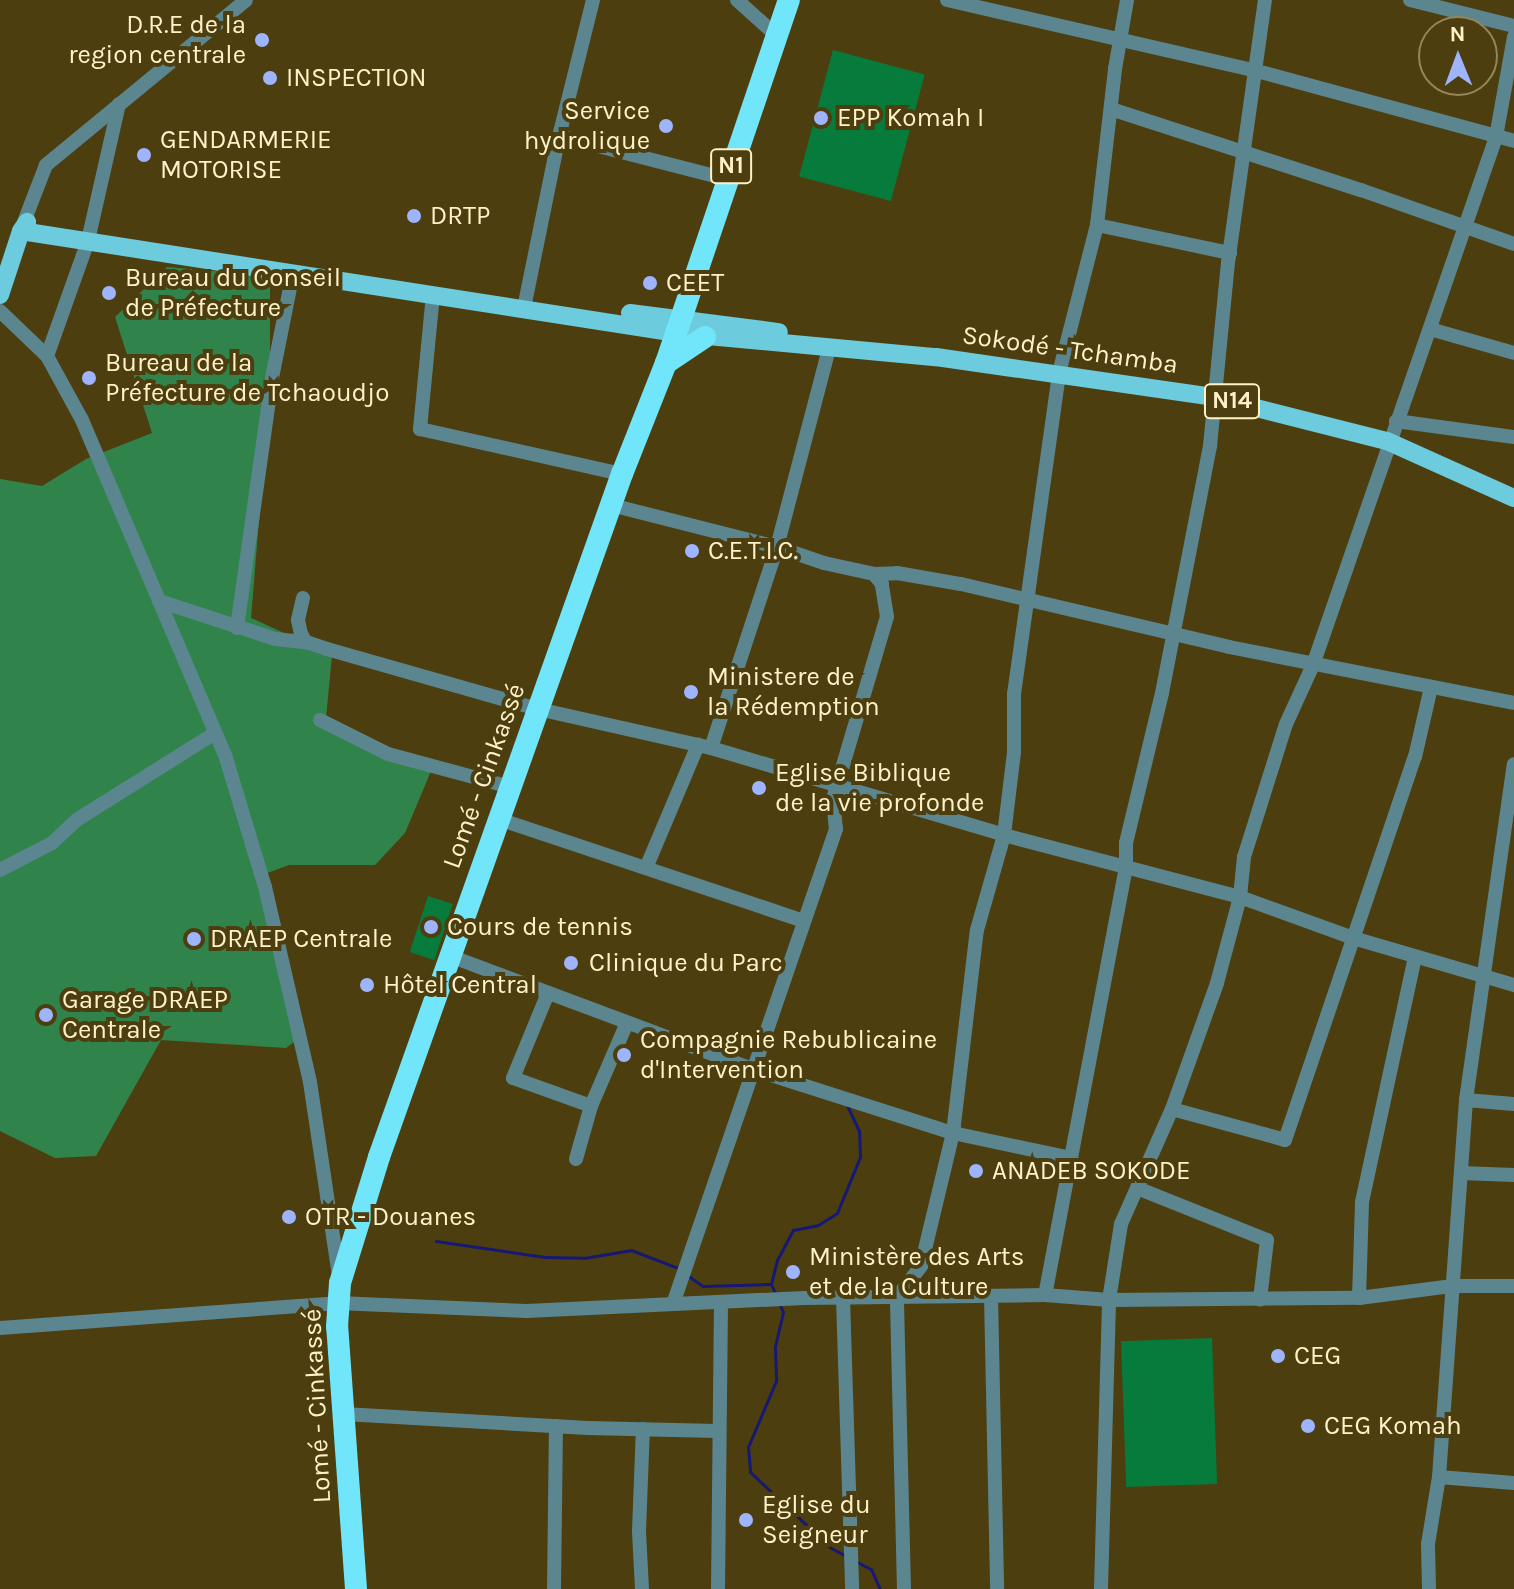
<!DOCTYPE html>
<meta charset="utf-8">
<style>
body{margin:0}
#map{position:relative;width:1514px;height:1589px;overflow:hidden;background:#4d3e10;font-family:Karla,sans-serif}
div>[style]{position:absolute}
.green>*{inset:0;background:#077b3b;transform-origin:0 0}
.forest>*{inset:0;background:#30844b}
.stream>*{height:3px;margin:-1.5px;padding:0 1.5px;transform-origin:1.5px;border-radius:1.5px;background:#161974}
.minor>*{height:14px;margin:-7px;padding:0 7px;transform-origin:7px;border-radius:7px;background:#5b868f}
.major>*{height:18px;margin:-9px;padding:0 9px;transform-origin:9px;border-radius:9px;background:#6ccbdc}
.highway>*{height:22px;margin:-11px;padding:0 11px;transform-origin:11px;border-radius:11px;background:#71e6fb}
.dots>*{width:22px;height:22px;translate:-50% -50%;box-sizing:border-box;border:4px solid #4d3e10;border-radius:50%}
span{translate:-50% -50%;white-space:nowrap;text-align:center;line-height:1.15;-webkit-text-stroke:8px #4d3e10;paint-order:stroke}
.shield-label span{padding:2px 6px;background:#4d3e10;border:2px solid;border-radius:6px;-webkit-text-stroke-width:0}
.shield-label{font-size:24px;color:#fff1c8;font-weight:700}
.poi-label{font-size:26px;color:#fff1c8}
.right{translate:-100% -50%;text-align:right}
.left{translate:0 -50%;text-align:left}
.street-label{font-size:26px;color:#fff1c8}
.north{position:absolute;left:1418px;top:16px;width:80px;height:80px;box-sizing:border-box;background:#4d3e10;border:2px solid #94865a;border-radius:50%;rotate:359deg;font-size:22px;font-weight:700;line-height:32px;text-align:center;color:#fff1c8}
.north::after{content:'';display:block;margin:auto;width:28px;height:36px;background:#9eb4fd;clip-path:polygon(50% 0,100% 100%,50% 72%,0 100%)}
</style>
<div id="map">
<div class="green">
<i style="left:833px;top:50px;width:95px;height:131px;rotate:15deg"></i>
<i style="left:428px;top:896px;width:26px;height:59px;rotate:18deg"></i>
<i style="left:1212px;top:1338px;width:146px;height:91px;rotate:88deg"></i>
</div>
<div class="forest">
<i style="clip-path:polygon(167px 267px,270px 276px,270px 387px,251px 618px,332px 655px,325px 729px,431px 771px,405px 833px,375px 865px,289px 865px,259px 876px,294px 1042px,286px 1048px,161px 1040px,96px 1156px,55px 1158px,0 1131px,0 479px,42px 486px,86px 459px,152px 433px,115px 317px)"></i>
</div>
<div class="stream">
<i style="left:436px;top:1241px;width:110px;rotate:8.4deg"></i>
<i style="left:545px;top:1257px;width:39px;rotate:1deg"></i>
<i style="left:584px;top:1258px;width:48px;rotate:-9.7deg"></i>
<i style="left:631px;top:1250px;width:50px;rotate:21deg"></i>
<i style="left:687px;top:1275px;width:19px;rotate:35deg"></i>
<i style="left:703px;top:1286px;width:68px;rotate:-1.7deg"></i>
<i style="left:771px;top:1284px;width:10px;rotate:66deg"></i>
<i style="left:771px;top:1284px;width:25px;rotate:-76deg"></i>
<i style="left:777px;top:1260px;width:34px;rotate:-62deg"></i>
<i style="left:793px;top:1230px;width:25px;rotate:-11deg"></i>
<i style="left:818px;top:1225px;width:22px;rotate:-32deg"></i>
<i style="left:837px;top:1213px;width:61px;rotate:-67.7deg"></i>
<i style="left:860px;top:1157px;width:26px;rotate:-92deg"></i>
<i style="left:859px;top:1131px;width:29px;rotate:-115deg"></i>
<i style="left:779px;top:1303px;width:10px;rotate:66deg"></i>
<i style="left:783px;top:1312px;width:36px;rotate:103deg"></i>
<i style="left:775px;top:1347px;width:34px;rotate:88deg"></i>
<i style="left:776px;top:1381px;width:72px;rotate:113deg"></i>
<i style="left:748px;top:1447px;width:25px;rotate:85deg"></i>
<i style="left:750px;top:1472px;width:111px;rotate:43.2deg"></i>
<i style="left:831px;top:1548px;width:17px;rotate:28deg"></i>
<i style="left:857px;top:1562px;width:16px;rotate:27deg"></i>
<i style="left:871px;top:1569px;width:22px;rotate:66deg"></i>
</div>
<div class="minor">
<i style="left:593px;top:0;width:140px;rotate:104deg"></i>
<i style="left:559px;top:136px;width:173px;rotate:14.4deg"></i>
<i style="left:737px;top:0;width:54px;rotate:42deg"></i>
<i style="left:947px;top:0;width:318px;rotate:12.9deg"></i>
<i style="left:1257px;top:71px;width:266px;rotate:15.2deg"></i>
<i style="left:1410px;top:0;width:107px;rotate:14deg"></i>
<i style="left:119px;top:104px;width:140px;rotate:102.8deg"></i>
<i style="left:88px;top:241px;width:122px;rotate:109.6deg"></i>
<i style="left:47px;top:356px;width:73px;rotate:61.3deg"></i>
<i style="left:82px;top:420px;width:367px;rotate:66.9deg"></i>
<i style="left:226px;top:758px;width:135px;rotate:73.2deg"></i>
<i style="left:265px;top:887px;width:200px;rotate:77deg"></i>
<i style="left:310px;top:1082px;width:195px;rotate:81.5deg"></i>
<i style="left:1111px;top:109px;width:263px;rotate:18deg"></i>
<i style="left:1361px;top:190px;width:162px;rotate:19.4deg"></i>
<i style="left:24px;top:222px;width:61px;rotate:-68.9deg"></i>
<i style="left:46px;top:165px;width:259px;rotate:-39.5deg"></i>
<i style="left:1097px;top:225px;width:136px;rotate:11.9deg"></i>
<i style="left:433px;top:294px;width:136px;rotate:95.5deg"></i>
<i style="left:420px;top:429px;width:207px;rotate:12.6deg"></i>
<i style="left:524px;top:308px;width:176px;rotate:-78.5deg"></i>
<i style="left:0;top:311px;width:65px;rotate:43.8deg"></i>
<i style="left:1430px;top:329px;width:87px;rotate:15.9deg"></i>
<i style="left:1396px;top:421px;width:119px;rotate:7.7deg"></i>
<i style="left:611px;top:505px;width:171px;rotate:14.2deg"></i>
<i style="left:777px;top:547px;width:50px;rotate:18.8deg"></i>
<i style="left:824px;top:563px;width:51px;rotate:12.4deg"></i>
<i style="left:874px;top:574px;width:23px;rotate:-2deg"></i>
<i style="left:897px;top:573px;width:65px;rotate:9.8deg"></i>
<i style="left:961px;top:584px;width:275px;rotate:13.2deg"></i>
<i style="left:1229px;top:647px;width:290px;rotate:11.1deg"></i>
<i style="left:303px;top:598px;width:23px;rotate:103deg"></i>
<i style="left:298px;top:620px;width:14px;rotate:78deg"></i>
<i style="left:301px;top:634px;width:9px;rotate:58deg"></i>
<i style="left:306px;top:642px;width:22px;rotate:18deg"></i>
<i style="left:327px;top:649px;width:219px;rotate:15.9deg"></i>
<i style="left:538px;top:709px;width:177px;rotate:12.7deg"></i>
<i style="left:711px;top:748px;width:306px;rotate:16.5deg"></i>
<i style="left:1004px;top:835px;width:244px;rotate:14.7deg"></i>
<i style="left:1240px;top:897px;width:120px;rotate:19.9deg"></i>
<i style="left:1353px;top:938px;width:168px;rotate:16.3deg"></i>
<i style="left:159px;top:601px;width:122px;rotate:18.1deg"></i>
<i style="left:275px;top:639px;width:31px;rotate:6deg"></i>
<i style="left:237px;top:628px;width:252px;rotate:-82deg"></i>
<i style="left:272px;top:378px;width:107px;rotate:-78.7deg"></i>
<i style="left:320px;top:720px;width:76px;rotate:26.6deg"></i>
<i style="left:388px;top:754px;width:126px;rotate:15.1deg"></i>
<i style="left:711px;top:748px;width:212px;rotate:-71.8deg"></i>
<i style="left:777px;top:547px;width:205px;rotate:-75.3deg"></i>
<i style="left:499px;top:819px;width:321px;rotate:18.5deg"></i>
<i style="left:646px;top:868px;width:134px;rotate:-67.1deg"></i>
<i style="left:0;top:870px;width:59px;rotate:-27.4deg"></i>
<i style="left:52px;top:843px;width:35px;rotate:-43deg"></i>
<i style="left:78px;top:819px;width:162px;rotate:-32.1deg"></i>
<i style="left:450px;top:956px;width:322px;rotate:20.5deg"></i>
<i style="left:752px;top:1069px;width:211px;rotate:17.7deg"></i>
<i style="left:953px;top:1133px;width:121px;rotate:12deg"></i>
<i style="left:1071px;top:1158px;width:139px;rotate:100.7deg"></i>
<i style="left:548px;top:993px;width:92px;rotate:112.4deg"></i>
<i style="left:513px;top:1078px;width:83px;rotate:19.7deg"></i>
<i style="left:1466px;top:1100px;width:48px;rotate:4.8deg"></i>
<i style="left:1172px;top:1109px;width:117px;rotate:15.3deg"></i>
<i style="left:1285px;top:1140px;width:404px;rotate:-71.3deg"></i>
<i style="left:1415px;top:757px;width:72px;rotate:-77.1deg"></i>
<i style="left:1071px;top:1158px;width:296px;rotate:-79.3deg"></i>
<i style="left:1126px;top:867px;width:24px;rotate:-90deg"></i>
<i style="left:1126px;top:843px;width:154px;rotate:-76.5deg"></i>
<i style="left:1162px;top:693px;width:252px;rotate:-79deg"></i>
<i style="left:1210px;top:446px;width:184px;rotate:-84.4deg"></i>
<i style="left:1228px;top:263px;width:266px;rotate:-82deg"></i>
<i style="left:576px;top:1159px;width:55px;rotate:-74.2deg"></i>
<i style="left:591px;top:1106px;width:90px;rotate:-66.6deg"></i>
<i style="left:1461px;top:1173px;width:53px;rotate:2.2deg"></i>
<i style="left:1137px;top:1188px;width:140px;rotate:21.8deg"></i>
<i style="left:1267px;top:1240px;width:60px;rotate:96.7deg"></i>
<i style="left:991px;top:1296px;width:293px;rotate:88.8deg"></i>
<i style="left:843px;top:1298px;width:291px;rotate:88.2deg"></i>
<i style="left:1359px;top:1298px;width:96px;rotate:-88.2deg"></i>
<i style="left:1362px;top:1202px;width:251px;rotate:-77.8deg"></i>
<i style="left:673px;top:1304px;width:502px;rotate:-71.06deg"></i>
<i style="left:836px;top:829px;width:30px;rotate:-96deg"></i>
<i style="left:833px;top:799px;width:190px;rotate:-73.5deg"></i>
<i style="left:887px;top:617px;width:33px;rotate:-99deg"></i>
<i style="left:882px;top:584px;width:13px;rotate:-129deg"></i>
<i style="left:0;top:1328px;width:338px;rotate:-4.2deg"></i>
<i style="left:337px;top:1303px;width:190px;rotate:2.4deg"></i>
<i style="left:527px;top:1311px;width:277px;rotate:-2.7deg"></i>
<i style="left:804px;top:1298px;width:241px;rotate:-0.7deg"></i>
<i style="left:1045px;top:1295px;width:64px;rotate:4.5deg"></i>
<i style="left:1109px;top:1300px;width:250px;rotate:-0.5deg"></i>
<i style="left:1359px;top:1298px;width:95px;rotate:-7.3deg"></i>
<i style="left:1453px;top:1286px;width:61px"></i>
<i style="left:344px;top:1414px;width:244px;rotate:3.3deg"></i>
<i style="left:588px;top:1428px;width:129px;rotate:1.3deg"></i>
<i style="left:1439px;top:1477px;width:75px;rotate:4.6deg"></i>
<i style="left:554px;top:1589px;width:163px;rotate:-89.3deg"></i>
<i style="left:642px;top:1589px;width:58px;rotate:-93deg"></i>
<i style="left:639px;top:1531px;width:102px;rotate:-87.8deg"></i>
<i style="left:718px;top:1589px;width:287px;rotate:-89.4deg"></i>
<i style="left:904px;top:1589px;width:292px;rotate:-91.4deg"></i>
<i style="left:897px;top:1297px;width:39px;rotate:-52deg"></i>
<i style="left:921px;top:1266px;width:137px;rotate:-76.5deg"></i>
<i style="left:953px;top:1133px;width:204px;rotate:-83.3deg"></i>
<i style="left:977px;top:930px;width:99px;rotate:-74.1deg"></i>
<i style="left:1004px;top:835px;width:84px;rotate:-83.1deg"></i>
<i style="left:1014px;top:752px;width:58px;rotate:-90deg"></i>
<i style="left:1014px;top:694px;width:324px;rotate:-82deg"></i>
<i style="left:1059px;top:373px;width:153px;rotate:-75.6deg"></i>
<i style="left:1097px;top:225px;width:157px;rotate:-83.4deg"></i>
<i style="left:1115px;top:69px;width:70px;rotate:-80.1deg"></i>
<i style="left:1101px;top:1589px;width:289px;rotate:-88.4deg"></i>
<i style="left:1109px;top:1300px;width:77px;rotate:-81deg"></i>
<i style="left:1121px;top:1224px;width:126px;rotate:-66.1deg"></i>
<i style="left:1172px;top:1109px;width:134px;rotate:-70.3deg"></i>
<i style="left:1217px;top:983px;width:89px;rotate:-75deg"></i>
<i style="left:1240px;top:897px;width:40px;rotate:-84.3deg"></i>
<i style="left:1244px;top:857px;width:139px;rotate:-72.5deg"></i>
<i style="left:1286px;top:724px;width:65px;rotate:-65.4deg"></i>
<i style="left:1313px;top:665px;width:559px;rotate:-70.88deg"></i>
<i style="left:1496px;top:137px;width:102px;rotate:-79.8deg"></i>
<i style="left:1429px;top:1589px;width:45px;rotate:-91.3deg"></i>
<i style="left:1428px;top:1544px;width:68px;rotate:-80.7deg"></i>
<i style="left:1439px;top:1477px;width:378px;rotate:-85.9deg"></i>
<i style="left:1466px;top:1100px;width:339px;rotate:-81.9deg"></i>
</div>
<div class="major">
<i style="left:21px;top:231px;width:662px;rotate:8.86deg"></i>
<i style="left:675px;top:333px;width:262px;rotate:5.3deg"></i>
<i style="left:936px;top:357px;width:280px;rotate:8.2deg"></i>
<i style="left:1213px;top:397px;width:179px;rotate:14.2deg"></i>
<i style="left:1387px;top:441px;width:139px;rotate:24.2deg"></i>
<i style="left:0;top:295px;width:67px;rotate:-71.8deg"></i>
<i style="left:21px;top:231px;width:11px;rotate:-56deg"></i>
<i style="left:630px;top:313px;width:150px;rotate:7.3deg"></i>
</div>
<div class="highway">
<i style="left:666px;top:363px;width:47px;rotate:-33.7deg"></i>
<i style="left:356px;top:1589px;width:263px;rotate:-94.1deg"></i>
<i style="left:337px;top:1327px;width:44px;rotate:-86.1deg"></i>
<i style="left:340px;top:1283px;width:132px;rotate:-72.8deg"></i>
<i style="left:379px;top:1157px;width:725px;rotate:-70.42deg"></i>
<i style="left:622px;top:474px;width:119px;rotate:-68.4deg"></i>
<i style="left:666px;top:363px;width:383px;rotate:-71.3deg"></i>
</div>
<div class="dots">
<i style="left:262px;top:40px;background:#9eb4fd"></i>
<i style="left:270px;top:78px;background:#9eb4fd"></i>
<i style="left:821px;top:118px;background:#9eb4fd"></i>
<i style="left:666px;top:126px;background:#9eb4fd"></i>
<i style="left:144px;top:155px;background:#9eb4fd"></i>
<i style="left:414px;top:216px;background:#9eb4fd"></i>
<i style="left:650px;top:283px;background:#9eb4fd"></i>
<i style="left:109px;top:293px;background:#9eb4fd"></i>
<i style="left:89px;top:378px;background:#9eb4fd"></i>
<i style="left:692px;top:551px;background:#9eb4fd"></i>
<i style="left:691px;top:692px;background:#9eb4fd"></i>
<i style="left:759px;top:788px;background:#9eb4fd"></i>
<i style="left:431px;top:927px;background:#9eb4fd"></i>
<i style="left:194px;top:939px;background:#9eb4fd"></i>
<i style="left:571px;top:963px;background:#9eb4fd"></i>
<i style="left:367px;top:985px;background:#9eb4fd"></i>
<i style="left:46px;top:1015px;background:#9eb4fd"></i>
<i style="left:624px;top:1055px;background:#9eb4fd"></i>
<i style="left:976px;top:1171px;background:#9eb4fd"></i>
<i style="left:289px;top:1217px;background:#9eb4fd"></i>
<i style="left:793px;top:1272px;background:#9eb4fd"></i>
<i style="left:1278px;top:1356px;background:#9eb4fd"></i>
<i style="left:1308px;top:1426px;background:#9eb4fd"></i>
<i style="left:746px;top:1520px;background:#9eb4fd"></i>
</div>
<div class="shield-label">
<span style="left:731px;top:166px">N1</span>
<span style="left:1232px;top:401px">N14</span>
</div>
<div class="poi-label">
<span class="right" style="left:246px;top:40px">D.R.E de la<br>region centrale</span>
<span class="left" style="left:286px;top:78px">INSPECTION</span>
<span class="right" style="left:650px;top:126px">Service<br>hydrolique</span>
<span class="left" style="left:837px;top:118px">EPP Komah I</span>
<span class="left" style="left:160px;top:155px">GENDARMERIE<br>MOTORISE</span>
<span class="left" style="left:430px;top:216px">DRTP</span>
<span class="left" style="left:125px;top:293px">Bureau du Conseil<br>de Préfecture</span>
<span class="left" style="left:666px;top:283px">CEET</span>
<span class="left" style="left:105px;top:378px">Bureau de la<br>Préfecture de Tchaoudjo</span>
<span class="left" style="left:708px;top:551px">C.E.T.I.C.</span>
<span class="left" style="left:707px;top:692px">Ministere de<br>la Rédemption</span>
<span class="left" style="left:775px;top:788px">Eglise Biblique<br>de la vie profonde</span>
<span class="left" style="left:447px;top:927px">Cours de tennis</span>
<span class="left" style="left:210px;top:939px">DRAEP Centrale</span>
<span class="left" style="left:589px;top:963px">Clinique du Parc</span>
<span class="left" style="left:383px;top:985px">Hôtel Central</span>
<span class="left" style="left:62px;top:1015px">Garage DRAEP<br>Centrale</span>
<span class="left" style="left:640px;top:1055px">Compagnie Rebublicaine<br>d'Intervention</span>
<span class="left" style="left:992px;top:1171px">ANADEB SOKODE</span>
<span class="left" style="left:305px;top:1217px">OTR - Douanes</span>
<span class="left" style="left:809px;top:1272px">Ministère des Arts<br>et de la Culture</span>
<span class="left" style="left:1294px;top:1356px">CEG</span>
<span class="left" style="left:1324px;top:1426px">CEG Komah</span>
<span class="left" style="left:762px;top:1520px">Eglise du<br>Seigneur</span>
</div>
<div class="street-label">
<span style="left:1070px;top:350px;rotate:8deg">Sokodé - Tchamba</span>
<span style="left:484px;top:776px;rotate:-70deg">Lomé - Cinkassé</span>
<span style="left:317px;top:1406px;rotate:-93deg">Lomé - Cinkassé</span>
</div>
<div class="north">N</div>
</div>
